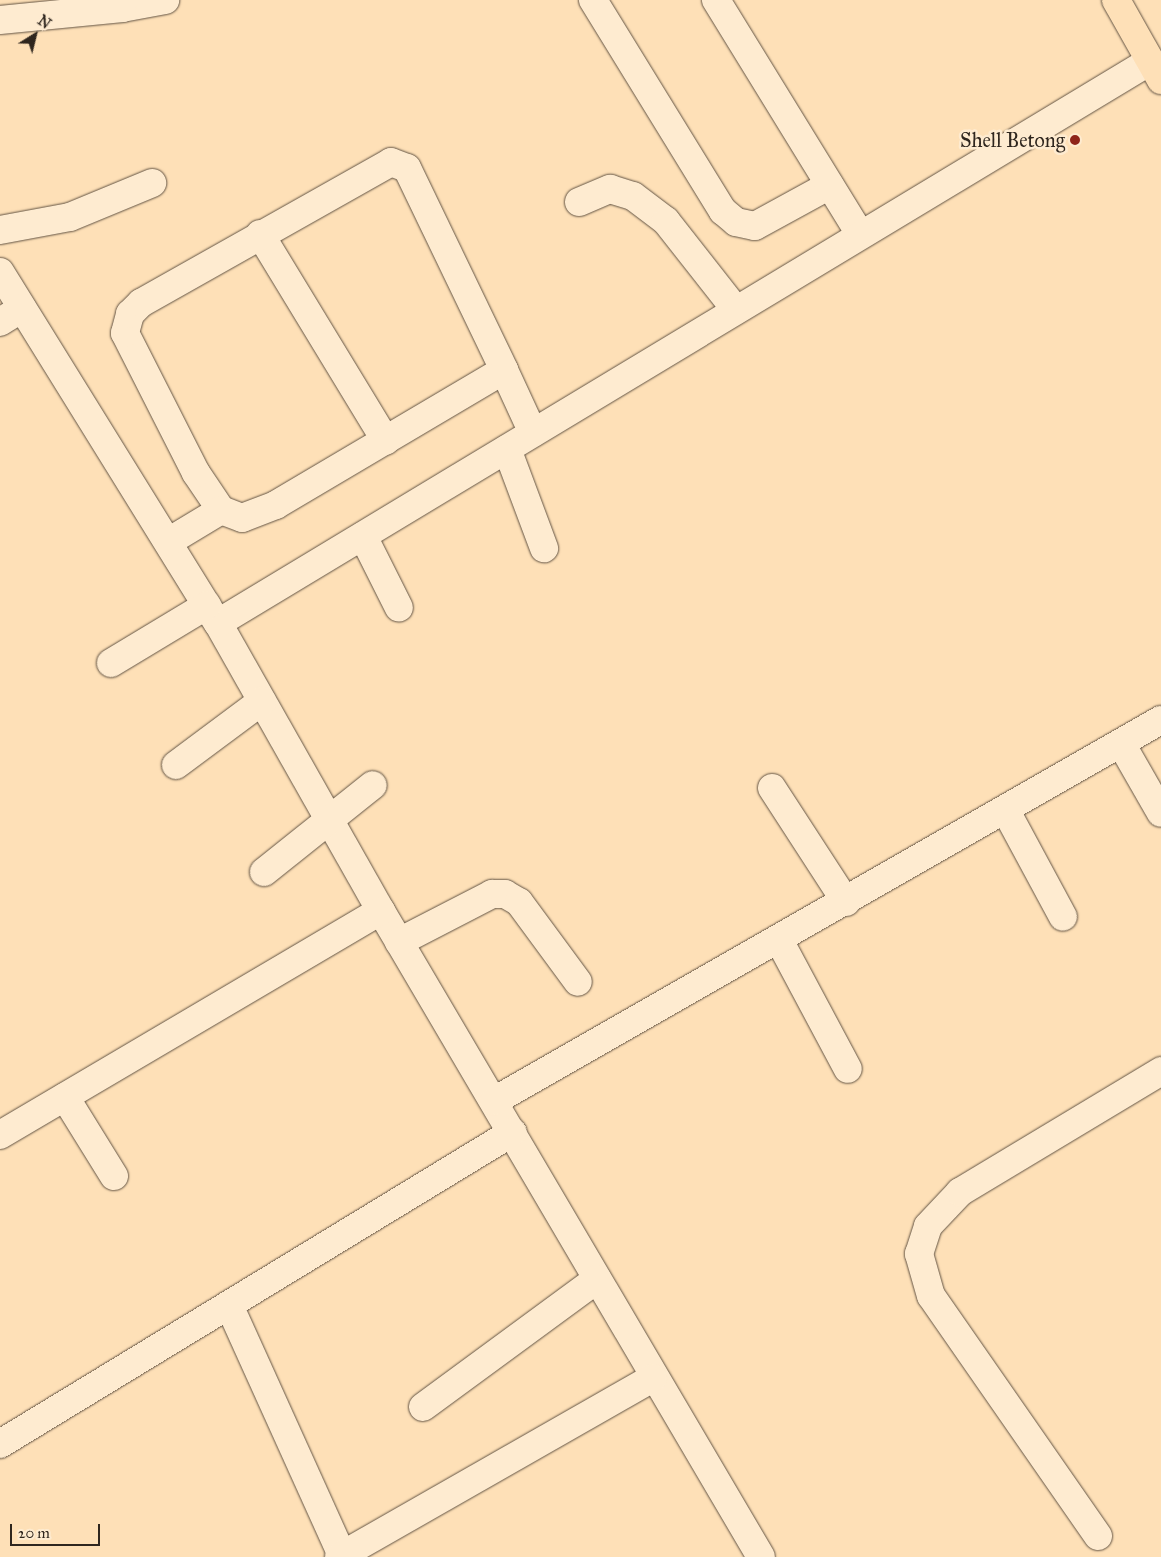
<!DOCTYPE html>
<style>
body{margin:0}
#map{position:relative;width:1161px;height:1557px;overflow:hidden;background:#fee0b7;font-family:"IM FELL Great Primer",serif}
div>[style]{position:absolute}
.roads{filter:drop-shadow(0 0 1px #635444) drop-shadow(0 0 1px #635444)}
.minor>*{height:28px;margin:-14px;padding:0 14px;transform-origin:14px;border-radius:14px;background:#feebd0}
.major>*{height:28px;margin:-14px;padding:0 14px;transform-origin:14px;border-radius:14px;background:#fee0b7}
.dots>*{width:14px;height:14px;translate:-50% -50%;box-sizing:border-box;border:2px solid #feebd0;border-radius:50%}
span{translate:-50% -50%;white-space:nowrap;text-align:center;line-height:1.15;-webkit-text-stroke:5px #feebd0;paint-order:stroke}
.poi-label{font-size:20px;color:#2f261e}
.right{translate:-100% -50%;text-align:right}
.north{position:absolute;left:10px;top:10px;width:50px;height:50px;-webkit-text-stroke:4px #feebd0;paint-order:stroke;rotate:36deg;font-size:14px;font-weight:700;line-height:20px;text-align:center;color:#2f261e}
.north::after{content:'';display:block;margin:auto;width:18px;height:22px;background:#2f261e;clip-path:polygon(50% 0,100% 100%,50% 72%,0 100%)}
.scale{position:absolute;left:10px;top:1524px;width:90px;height:22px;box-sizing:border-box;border:2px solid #2f261e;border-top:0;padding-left:6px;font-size:15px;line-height:18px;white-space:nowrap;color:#2f261e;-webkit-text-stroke:4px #feebd0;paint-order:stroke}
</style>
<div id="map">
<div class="roads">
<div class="minor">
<i style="left:593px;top:0;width:248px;rotate:58.4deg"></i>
<i style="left:723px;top:211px;width:17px;rotate:40deg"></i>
<i style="left:736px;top:222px;width:19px;rotate:12deg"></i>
<i style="left:755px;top:226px;width:85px;rotate:-28.7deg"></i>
<i style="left:716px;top:0;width:275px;rotate:58.4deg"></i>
<i style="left:122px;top:8px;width:44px;rotate:-10.5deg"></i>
<i style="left:0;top:20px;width:123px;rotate:-5.6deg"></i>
<i style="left:122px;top:8px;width:8px;rotate:-104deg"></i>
<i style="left:579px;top:202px;width:34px;rotate:-23deg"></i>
<i style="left:610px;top:189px;width:24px;rotate:17deg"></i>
<i style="left:633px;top:196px;width:41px;rotate:37.1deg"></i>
<i style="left:666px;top:221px;width:113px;rotate:51.8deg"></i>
<i style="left:0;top:230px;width:71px;rotate:-10.5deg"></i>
<i style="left:70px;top:217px;width:89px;rotate:-22.5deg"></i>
<i style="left:260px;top:234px;width:242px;rotate:58.7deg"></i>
<i style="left:0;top:272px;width:413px;rotate:58.2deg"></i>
<i style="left:218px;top:623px;width:331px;rotate:60.5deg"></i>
<i style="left:381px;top:911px;width:749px;rotate:59.53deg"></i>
<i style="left:0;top:322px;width:26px;rotate:-32deg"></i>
<i style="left:504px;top:370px;width:265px;rotate:149.4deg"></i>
<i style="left:276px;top:505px;width:36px;rotate:159deg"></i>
<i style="left:242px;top:518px;width:22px;rotate:-159deg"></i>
<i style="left:221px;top:510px;width:45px;rotate:-124deg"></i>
<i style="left:196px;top:473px;width:157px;rotate:-116.9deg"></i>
<i style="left:125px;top:333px;width:20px;rotate:-75deg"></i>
<i style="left:130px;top:314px;width:16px;rotate:-45deg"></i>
<i style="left:141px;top:303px;width:287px;rotate:-29.4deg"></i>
<i style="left:391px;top:162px;width:17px;rotate:21deg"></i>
<i style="left:407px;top:168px;width:224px;rotate:64.3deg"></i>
<i style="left:504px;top:370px;width:69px;rotate:65.3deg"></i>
<i style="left:507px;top:449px;width:106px;rotate:69.5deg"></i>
<i style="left:363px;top:536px;width:80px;rotate:63.4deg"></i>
<i style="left:168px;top:542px;width:62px;rotate:-31.1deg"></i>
<i style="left:218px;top:623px;width:1088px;rotate:-31.09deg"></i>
<i style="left:111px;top:663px;width:112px;rotate:-31.1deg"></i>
<i style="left:1122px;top:745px;width:78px;rotate:60.2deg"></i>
<i style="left:176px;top:765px;width:107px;rotate:-36.7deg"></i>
<i style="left:772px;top:788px;width:136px;rotate:57deg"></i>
<i style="left:1006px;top:811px;width:120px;rotate:61.7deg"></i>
<i style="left:264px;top:872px;width:139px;rotate:-38.6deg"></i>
<i style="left:779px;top:940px;width:146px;rotate:61.9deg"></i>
<i style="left:399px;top:942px;width:105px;rotate:-27.3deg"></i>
<i style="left:492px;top:894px;width:13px"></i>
<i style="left:505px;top:894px;width:16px;rotate:30deg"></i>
<i style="left:519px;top:902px;width:99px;rotate:53.6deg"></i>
<i style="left:65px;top:1097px;width:93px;rotate:58.2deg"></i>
<i style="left:494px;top:1101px;width:768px;rotate:-29.74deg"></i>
<i style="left:0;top:1135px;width:442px;rotate:-30.5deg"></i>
<i style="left:229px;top:1305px;width:274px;rotate:65.7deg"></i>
<i style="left:423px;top:1407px;width:216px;rotate:-36.3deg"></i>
<i style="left:0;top:1444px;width:600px;rotate:-31.31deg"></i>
<i style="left:1098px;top:1536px;width:292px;rotate:-124.8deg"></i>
<i style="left:931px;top:1296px;width:44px;rotate:-105.9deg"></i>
<i style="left:919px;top:1254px;width:29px;rotate:-72deg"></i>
<i style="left:928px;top:1226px;width:47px;rotate:-46.7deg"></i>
<i style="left:960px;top:1192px;width:235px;rotate:-31deg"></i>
<i style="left:339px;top:1557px;width:361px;rotate:-29.7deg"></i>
</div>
<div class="major">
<i style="left:1116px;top:0;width:92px;rotate:60.6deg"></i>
</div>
</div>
<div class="dots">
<i style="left:1075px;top:140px;background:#8f2418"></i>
</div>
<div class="poi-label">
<span class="right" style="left:1065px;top:140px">Shell Betong</span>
</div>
<div class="north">N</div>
<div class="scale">20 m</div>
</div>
